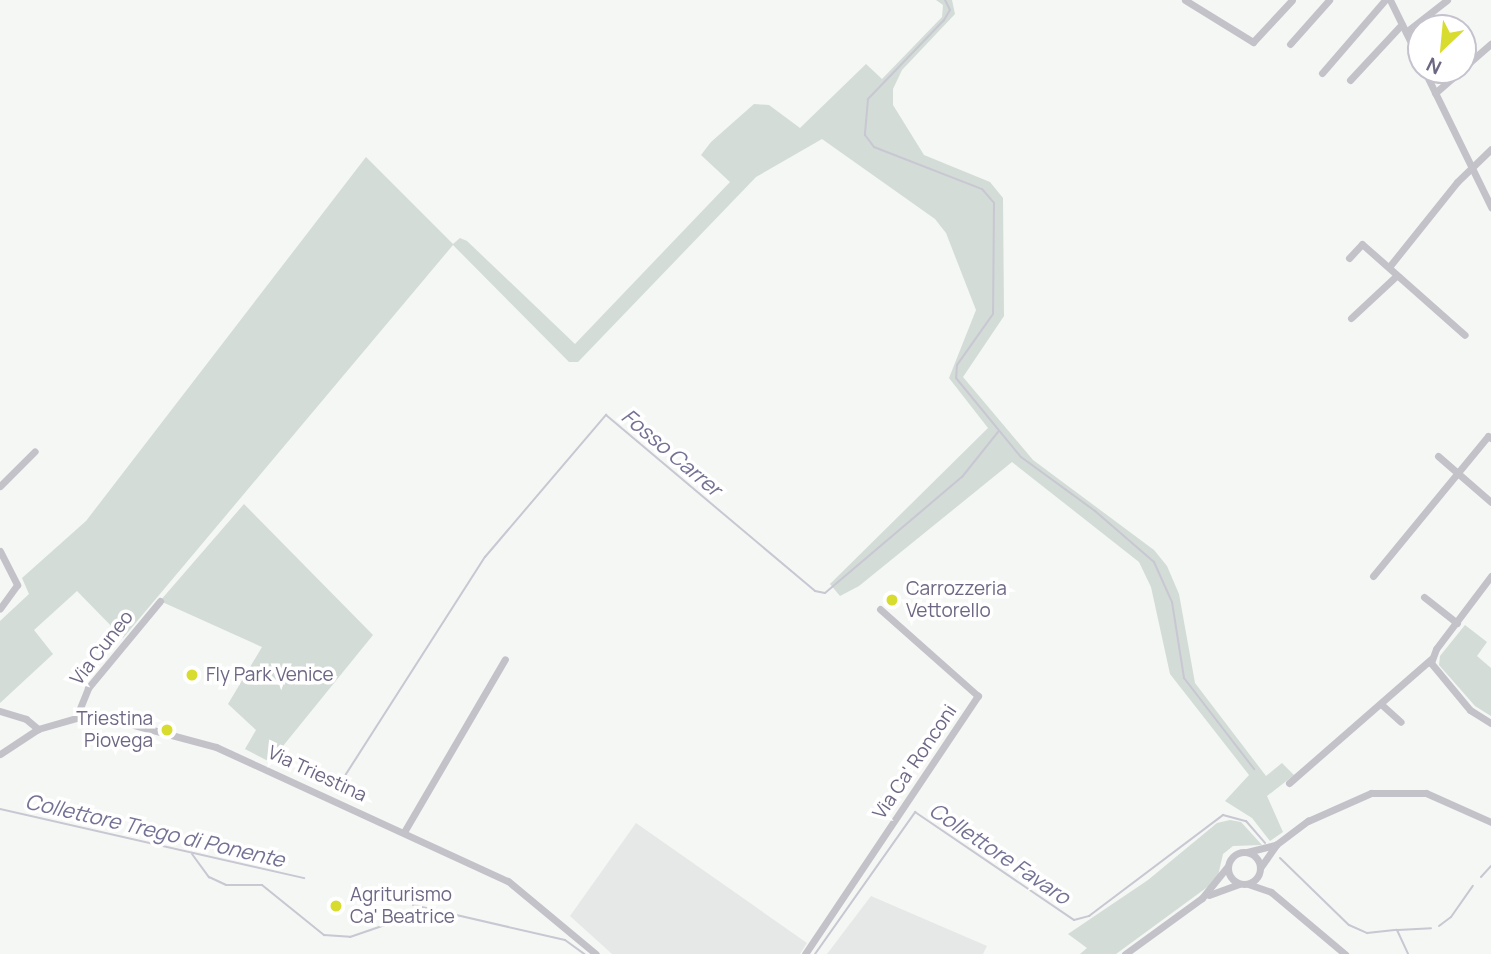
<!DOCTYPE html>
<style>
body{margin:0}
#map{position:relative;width:1491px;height:954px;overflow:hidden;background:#f4f7f4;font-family:Manrope,sans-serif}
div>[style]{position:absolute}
.built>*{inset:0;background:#e6e8e7}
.green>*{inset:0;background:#d3dcd7}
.stream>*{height:2px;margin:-1px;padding:0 1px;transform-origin:1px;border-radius:1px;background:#c8c7d2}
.minor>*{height:7px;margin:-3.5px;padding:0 3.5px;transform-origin:3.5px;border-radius:3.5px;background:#c4c2c9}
.minor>.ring{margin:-3.5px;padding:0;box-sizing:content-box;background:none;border:7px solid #c4c2c9;border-radius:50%}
.dots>*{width:19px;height:19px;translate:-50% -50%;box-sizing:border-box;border:4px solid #fff;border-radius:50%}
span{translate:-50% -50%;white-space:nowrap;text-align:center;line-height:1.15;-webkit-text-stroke:7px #fff;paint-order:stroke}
.poi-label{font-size:19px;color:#6e6784}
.left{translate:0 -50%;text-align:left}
.right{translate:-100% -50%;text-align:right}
.street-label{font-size:19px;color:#6e6784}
.water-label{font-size:21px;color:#747294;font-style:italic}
.north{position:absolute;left:1407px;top:14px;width:70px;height:70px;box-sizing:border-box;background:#fff;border:2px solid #c5c2ce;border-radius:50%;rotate:206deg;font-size:19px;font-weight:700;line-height:28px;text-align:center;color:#6e6784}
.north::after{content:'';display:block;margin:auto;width:24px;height:32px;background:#d8dc2e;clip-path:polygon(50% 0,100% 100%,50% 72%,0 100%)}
</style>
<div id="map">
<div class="built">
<i style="clip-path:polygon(636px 823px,807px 943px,800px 954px,612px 954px,570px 916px)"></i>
<i style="clip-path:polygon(871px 896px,987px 946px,983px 954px,827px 954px)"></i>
</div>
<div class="green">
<i style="clip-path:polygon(936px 0,952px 0,955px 14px,902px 70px,893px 89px,893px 105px,924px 155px,990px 182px,1003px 198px,1004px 316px,963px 377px,1033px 460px,1154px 550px,1167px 566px,1179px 594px,1195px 683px,1266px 776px,1282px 763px,1294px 775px,1267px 796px,1283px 832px,1270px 841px,1252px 818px,1225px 801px,1249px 775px,1170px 674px,1151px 587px,1139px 562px,1012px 462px,859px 586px,840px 596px,830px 584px,988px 428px,949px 378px,976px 310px,946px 233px,935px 219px,822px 139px,756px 177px,578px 362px,569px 362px,453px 245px,123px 638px,77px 591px,34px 630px,53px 654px,0 703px,0 621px,29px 594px,22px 578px,86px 521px,366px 157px,453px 244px,460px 238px,467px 241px,575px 344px,730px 182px,701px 155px,711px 142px,754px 104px,769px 105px,800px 128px,866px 64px,882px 79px,942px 17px,943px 5px)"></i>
<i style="clip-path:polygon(244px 504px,373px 635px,270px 762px,245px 749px,256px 730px,228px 704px,262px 647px,160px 601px)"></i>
<i style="clip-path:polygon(1465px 625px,1487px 642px,1477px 656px,1491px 668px,1491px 716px,1475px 706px,1439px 665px,1440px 656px)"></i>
<i style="clip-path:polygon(1230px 820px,1241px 822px,1262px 845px,1233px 846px,1223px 854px,1217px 880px,1116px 954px,1080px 954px,1087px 948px,1068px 934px,1148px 880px,1217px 823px)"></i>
</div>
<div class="stream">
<i style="left:945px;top:0;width:11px;rotate:63deg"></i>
<i style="left:950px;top:10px;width:12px;rotate:121deg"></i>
<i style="left:944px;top:20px;width:110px;rotate:133.9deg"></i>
<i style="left:868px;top:99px;width:36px;rotate:95deg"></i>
<i style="left:865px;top:135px;width:15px;rotate:53deg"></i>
<i style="left:874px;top:147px;width:116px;rotate:21.3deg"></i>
<i style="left:982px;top:189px;width:18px;rotate:49deg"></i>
<i style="left:994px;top:203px;width:111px;rotate:90.5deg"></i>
<i style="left:993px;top:314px;width:62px;rotate:125.2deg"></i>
<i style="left:957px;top:365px;width:13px;rotate:94deg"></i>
<i style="left:956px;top:378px;width:102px;rotate:50.6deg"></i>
<i style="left:1021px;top:457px;width:92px;rotate:36.1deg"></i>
<i style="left:1095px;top:511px;width:78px;rotate:40.8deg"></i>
<i style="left:1154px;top:562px;width:44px;rotate:65.8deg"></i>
<i style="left:1172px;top:602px;width:77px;rotate:81deg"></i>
<i style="left:1184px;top:678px;width:115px;rotate:52.4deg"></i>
<i style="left:339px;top:785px;width:271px;rotate:-57.4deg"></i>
<i style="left:485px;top:557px;width:187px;rotate:-49.6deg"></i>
<i style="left:606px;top:415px;width:273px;rotate:40.1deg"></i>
<i style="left:815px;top:591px;width:10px;rotate:11deg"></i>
<i style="left:825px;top:593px;width:180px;rotate:-40.3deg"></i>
<i style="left:962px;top:477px;width:58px;rotate:-51.3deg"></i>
<i style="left:336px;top:790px;width:1px;rotate:-45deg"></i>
<i style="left:0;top:809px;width:312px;rotate:12.8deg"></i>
<i style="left:192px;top:854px;width:29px;rotate:54deg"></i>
<i style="left:209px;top:877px;width:19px;rotate:25deg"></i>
<i style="left:226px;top:885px;width:36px"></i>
<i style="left:262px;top:885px;width:80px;rotate:38.9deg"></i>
<i style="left:324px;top:935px;width:26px;rotate:4deg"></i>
<i style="left:350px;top:937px;width:40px;rotate:-18.9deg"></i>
<i style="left:388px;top:924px;width:37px;rotate:-6deg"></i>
<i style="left:425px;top:920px;width:17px;rotate:-31deg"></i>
<i style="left:1280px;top:858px;width:96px;rotate:44.2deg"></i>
<i style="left:1349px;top:925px;width:20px;rotate:24deg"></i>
<i style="left:1367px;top:933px;width:30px;rotate:-6deg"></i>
<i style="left:1397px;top:930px;width:26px;rotate:65deg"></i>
<i style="left:1481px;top:877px;width:15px;rotate:-48deg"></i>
<i style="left:413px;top:905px;width:156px;rotate:13deg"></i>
<i style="left:565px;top:940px;width:24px;rotate:36deg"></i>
<i style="left:1439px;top:926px;width:15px;rotate:-37deg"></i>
<i style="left:1451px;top:917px;width:38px;rotate:-55deg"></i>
<i style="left:1398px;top:930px;width:33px;rotate:-3deg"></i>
<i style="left:815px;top:954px;width:174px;rotate:-54.8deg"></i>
<i style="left:915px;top:812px;width:192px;rotate:34.2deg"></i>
<i style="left:1074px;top:920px;width:16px;rotate:-15deg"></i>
<i style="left:1089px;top:916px;width:168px;rotate:-37deg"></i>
<i style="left:1223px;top:815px;width:24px;rotate:15deg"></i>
<i style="left:1246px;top:821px;width:29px;rotate:49deg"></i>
</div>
<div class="minor">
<i style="left:1185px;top:0;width:80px;rotate:31.7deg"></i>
<i style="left:1253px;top:42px;width:57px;rotate:-47.1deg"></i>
<i style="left:1390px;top:0;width:70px;rotate:63.8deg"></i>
<i style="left:1406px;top:32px;width:52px;rotate:-38deg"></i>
<i style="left:1290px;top:44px;width:59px;rotate:-48.4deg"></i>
<i style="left:1463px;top:68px;width:37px;rotate:-41deg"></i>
<i style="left:1424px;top:70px;width:153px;rotate:63.9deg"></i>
<i style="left:1322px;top:73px;width:96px;rotate:-49.2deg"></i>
<i style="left:1350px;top:80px;width:76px;rotate:-47.1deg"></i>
<i style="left:1435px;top:93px;width:35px;rotate:-41deg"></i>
<i style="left:1349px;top:258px;width:19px;rotate:-47deg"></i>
<i style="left:1362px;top:244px;width:137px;rotate:41.5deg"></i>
<i style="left:1389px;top:267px;width:109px;rotate:-51.3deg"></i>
<i style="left:1457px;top:182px;width:47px;rotate:-44.1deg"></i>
<i style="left:1351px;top:318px;width:60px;rotate:-43deg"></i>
<i style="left:1438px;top:456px;width:70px;rotate:41deg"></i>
<i style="left:0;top:486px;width:49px;rotate:-45deg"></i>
<i style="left:0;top:551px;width:38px;rotate:63deg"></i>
<i style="left:17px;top:585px;width:29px;rotate:126deg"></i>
<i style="left:1373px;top:576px;width:181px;rotate:-50.6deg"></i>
<i style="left:1488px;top:436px;width:4px;rotate:34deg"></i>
<i style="left:1491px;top:576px;width:91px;rotate:127deg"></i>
<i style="left:1436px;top:649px;width:15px;rotate:110deg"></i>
<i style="left:1431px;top:663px;width:61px;rotate:50.3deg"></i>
<i style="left:1470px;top:710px;width:25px;rotate:32deg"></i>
<i style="left:1424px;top:597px;width:42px;rotate:38.2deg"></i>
<i style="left:1382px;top:705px;width:25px;rotate:42deg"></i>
<i style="left:0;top:711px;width:27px;rotate:17deg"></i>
<i style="left:26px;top:719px;width:16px;rotate:40deg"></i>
<i style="left:76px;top:718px;width:32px;rotate:-68deg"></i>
<i style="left:88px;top:688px;width:113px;rotate:-50.4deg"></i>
<i style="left:0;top:754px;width:45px;rotate:-33.3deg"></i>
<i style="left:38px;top:729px;width:44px;rotate:-15.9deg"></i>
<i style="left:80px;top:717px;width:39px;rotate:6deg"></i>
<i style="left:119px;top:721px;width:100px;rotate:15deg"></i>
<i style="left:216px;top:747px;width:321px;rotate:24.7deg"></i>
<i style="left:508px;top:881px;width:114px;rotate:39.7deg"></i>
<i style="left:1289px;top:783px;width:189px;rotate:-41.1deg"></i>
<i style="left:404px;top:832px;width:200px;rotate:-59.7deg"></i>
<i class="ring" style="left:1228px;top:852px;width:25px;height:25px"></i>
<i style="left:1247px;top:852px;width:30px;rotate:-14deg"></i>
<i style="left:1260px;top:868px;width:29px;rotate:-55deg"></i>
<i style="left:1277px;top:844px;width:39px;rotate:-37deg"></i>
<i style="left:1308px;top:821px;width:69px;rotate:-24deg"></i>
<i style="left:1371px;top:793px;width:55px"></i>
<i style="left:1426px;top:793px;width:71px;rotate:24deg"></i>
<i style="left:1248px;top:884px;width:24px;rotate:19deg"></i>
<i style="left:1271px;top:892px;width:97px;rotate:40deg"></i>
<i style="left:1209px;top:895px;width:32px;rotate:-20deg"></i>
<i style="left:805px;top:954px;width:311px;rotate:-56.2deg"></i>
<i style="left:978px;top:696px;width:131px;rotate:-138.4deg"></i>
<i style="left:1125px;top:954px;width:95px;rotate:-36deg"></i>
<i style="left:1202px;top:898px;width:40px;rotate:-51deg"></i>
</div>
<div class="dots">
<i style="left:892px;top:600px;background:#d8dc2e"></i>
<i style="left:192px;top:675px;background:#d8dc2e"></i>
<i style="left:167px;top:730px;background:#d8dc2e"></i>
<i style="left:336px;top:906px;background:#d8dc2e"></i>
</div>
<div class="poi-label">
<span class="left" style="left:906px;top:600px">Carrozzeria<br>Vettorello</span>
<span class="left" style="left:206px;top:675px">Fly Park Venice</span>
<span class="right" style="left:153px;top:730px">Triestina<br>Piovega</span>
<span class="left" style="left:350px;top:906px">Agriturismo<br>Ca' Beatrice</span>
</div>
<div class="street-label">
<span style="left:102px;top:648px;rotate:-52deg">Via Cuneo</span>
<span style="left:915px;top:762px;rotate:-56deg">Via Ca' Ronconi</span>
<span style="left:317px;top:774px;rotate:25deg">Via Triestina</span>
</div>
<div class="water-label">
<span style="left:672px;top:452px;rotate:40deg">Fosso Carrer</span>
<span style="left:155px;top:830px;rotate:13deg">Collettore Trego di Ponente</span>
<span style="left:1000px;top:853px;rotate:34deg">Collettore Favaro</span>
</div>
<div class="north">N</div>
</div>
